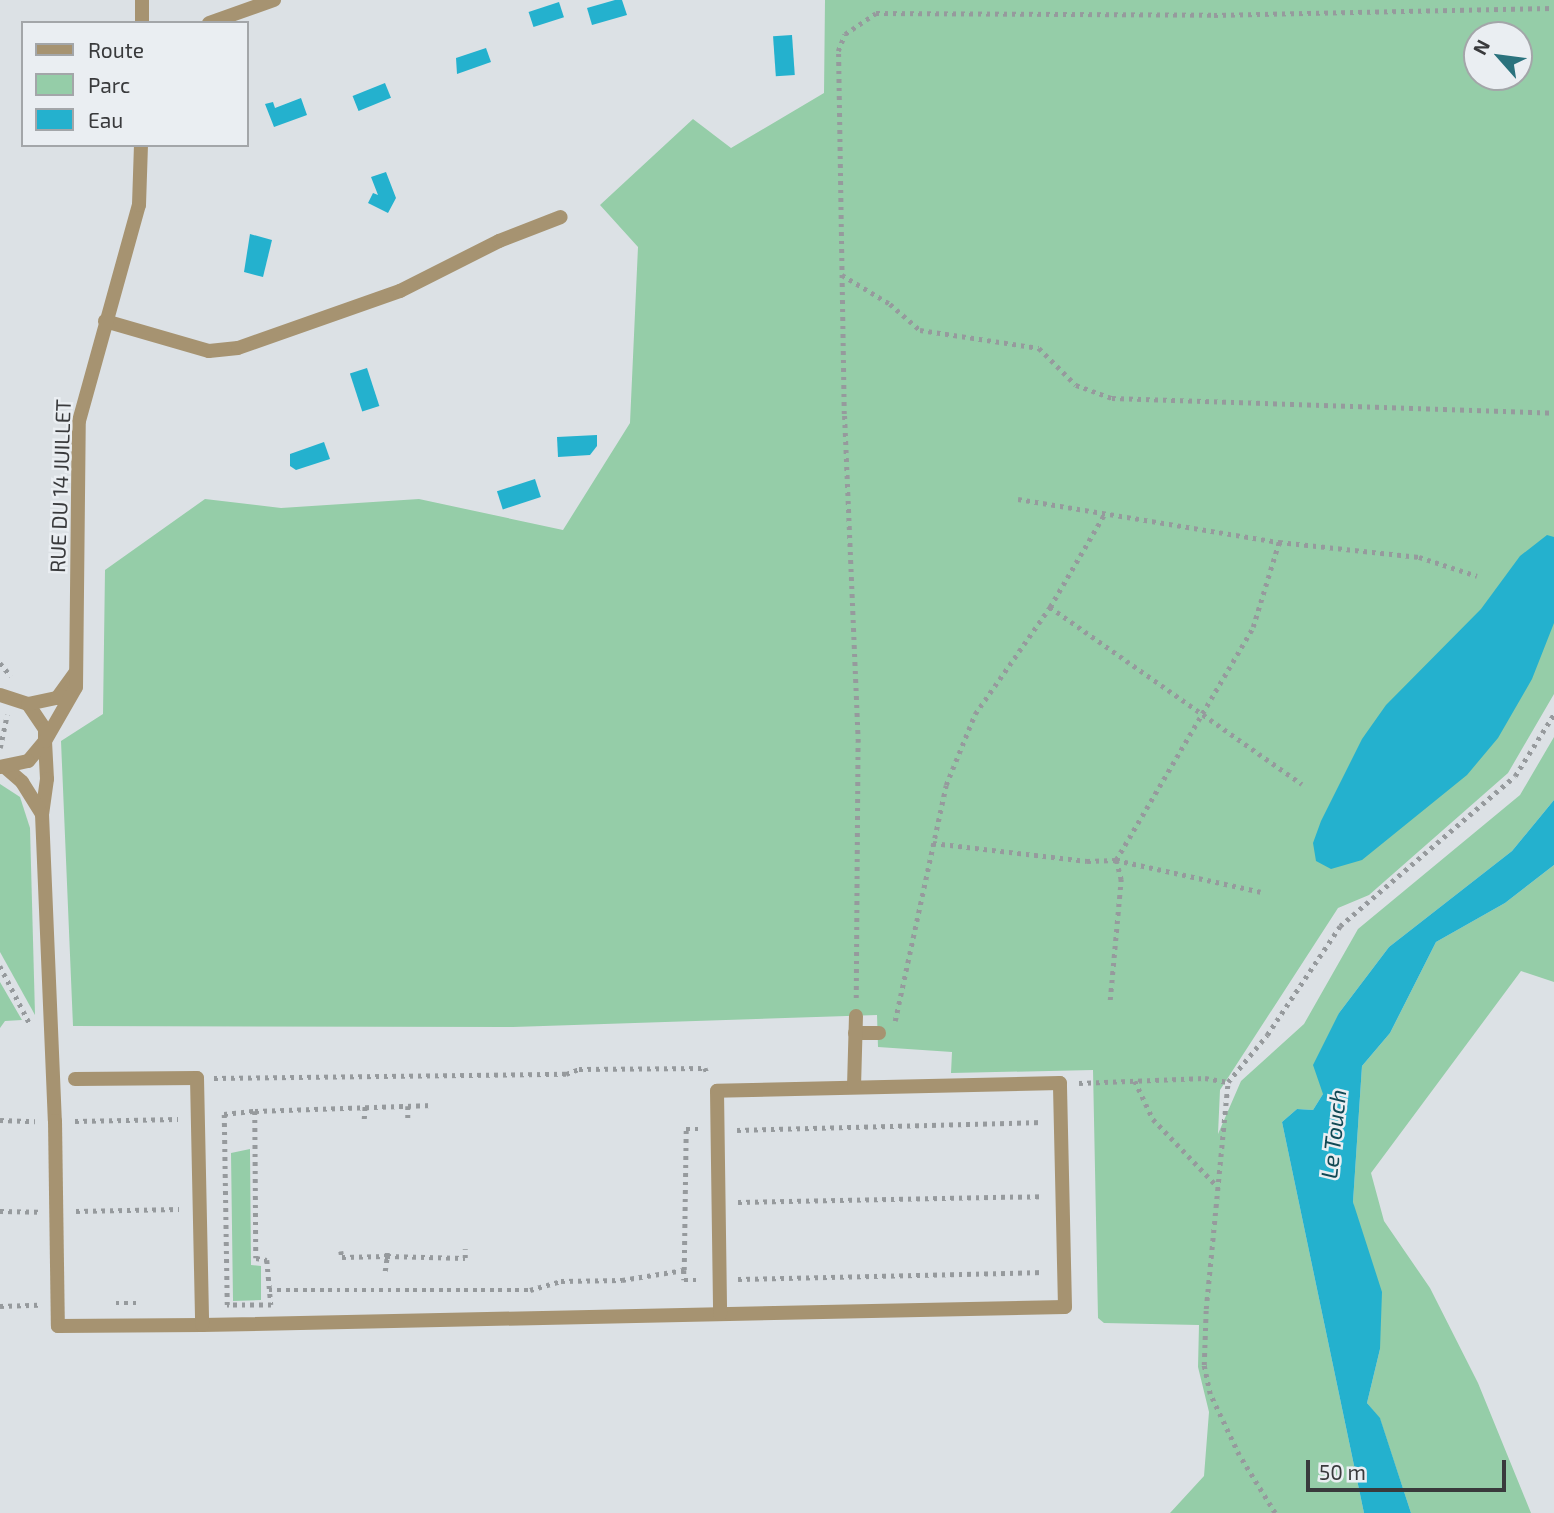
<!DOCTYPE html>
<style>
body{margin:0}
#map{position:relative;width:1554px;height:1513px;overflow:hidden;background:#dce1e5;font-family:"Exo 2",sans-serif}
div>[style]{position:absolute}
.green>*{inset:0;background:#95cda8}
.water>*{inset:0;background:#24b1ce;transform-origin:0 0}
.path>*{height:4.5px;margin-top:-2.25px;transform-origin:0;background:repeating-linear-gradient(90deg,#969a9d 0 3.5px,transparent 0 8.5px)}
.service>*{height:14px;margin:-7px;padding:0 7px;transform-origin:7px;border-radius:7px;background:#a69371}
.minor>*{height:14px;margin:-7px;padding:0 7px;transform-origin:7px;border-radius:7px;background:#a69371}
span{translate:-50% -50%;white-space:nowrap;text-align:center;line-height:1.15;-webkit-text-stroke:5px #eaeef2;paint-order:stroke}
.street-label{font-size:21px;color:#393a3c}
.water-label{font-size:23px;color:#114955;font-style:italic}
.legend{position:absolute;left:21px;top:21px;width:228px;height:126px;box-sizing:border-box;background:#eaeef2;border:2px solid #a3a6a9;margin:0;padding:9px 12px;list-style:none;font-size:21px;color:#393a3c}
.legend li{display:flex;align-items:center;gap:14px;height:35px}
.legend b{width:35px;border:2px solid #a3a6a9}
.north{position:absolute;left:1463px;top:21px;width:70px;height:70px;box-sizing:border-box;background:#eaeef2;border:2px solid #a3a6a9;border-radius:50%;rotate:298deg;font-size:19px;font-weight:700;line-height:28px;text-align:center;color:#393a3c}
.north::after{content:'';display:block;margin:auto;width:24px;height:32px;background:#2a727d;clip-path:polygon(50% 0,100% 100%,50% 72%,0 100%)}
.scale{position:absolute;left:1306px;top:1460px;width:200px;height:32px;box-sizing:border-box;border:4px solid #393a3c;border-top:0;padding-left:9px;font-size:21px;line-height:24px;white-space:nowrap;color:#393a3c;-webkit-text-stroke:5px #eaeef2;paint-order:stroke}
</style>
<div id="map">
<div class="green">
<i style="clip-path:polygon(evenodd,825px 0,1554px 0,1554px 694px,1508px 773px,1369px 895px,1338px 908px,1220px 1090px,1218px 1134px,1241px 1081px,1304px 1024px,1358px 929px,1520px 795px,1554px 737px,1554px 800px,1512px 851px,1389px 947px,1339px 1013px,1323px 1094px,1313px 1110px,1297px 1109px,1282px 1122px,1364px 1513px,1170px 1513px,1204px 1476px,1209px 1412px,1198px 1367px,1199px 1325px,1104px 1323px,1098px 1318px,1093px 1070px,951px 1073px,952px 1052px,878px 1047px,877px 1015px,513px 1027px,73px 1026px,61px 741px,103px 714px,105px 570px,205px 499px,281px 508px,419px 499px,563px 530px,630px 423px,638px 247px,600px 205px,693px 119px,731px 148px,824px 93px,825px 0,1477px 35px,1519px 35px,1519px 77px,1477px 77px,1477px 35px)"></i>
<i style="clip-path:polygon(0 784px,20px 797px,30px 828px,35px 1015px,0 952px)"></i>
<i style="clip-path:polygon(1554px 865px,1554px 982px,1521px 971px,1371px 1173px,1384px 1221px,1430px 1288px,1478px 1383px,1531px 1513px,1411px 1513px,1380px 1419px,1367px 1403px,1380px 1349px,1353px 1202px,1362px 1066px,1390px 1033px,1436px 942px,1505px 903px)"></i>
<i style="clip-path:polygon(0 982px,22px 1020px,5px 1021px,0 1028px)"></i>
<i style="clip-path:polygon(250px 1149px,251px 1265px,261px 1266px,261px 1300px,233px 1301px,231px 1153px)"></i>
</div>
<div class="water">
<i style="clip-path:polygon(615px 0,622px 0,627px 15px,592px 25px,587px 8px)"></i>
<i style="left:559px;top:2px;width:16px;height:32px;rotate:72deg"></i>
<i style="left:792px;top:35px;width:40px;height:19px;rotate:86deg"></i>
<i style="clip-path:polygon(486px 48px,491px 62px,457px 74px,456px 58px)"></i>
<i style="left:385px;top:83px;width:16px;height:35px;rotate:68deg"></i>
<i style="clip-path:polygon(301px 98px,307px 115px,274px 127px,265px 104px,273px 102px,275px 108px)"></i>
<i style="clip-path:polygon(386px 172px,396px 198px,388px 213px,368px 203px,373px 193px,378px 195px,371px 177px)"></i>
<i style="clip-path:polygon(250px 234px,272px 240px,263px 277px,244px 272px)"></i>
<i style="left:367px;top:368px;width:40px;height:18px;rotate:72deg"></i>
<i style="clip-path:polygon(597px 435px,597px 446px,590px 455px,558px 457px,557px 437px)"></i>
<i style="clip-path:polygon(324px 442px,330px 459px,296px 470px,290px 466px,290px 454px)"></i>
<i style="left:535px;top:479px;width:19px;height:40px;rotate:72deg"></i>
<i style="clip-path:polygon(1547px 535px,1554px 537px,1554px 623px,1532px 679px,1498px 738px,1467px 775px,1362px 860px,1331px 869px,1316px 861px,1313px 843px,1321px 821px,1362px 739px,1386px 705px,1481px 609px,1520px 556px)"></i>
<i style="clip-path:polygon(1554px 800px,1554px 865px,1505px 903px,1436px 942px,1390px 1033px,1362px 1066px,1353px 1202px,1382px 1292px,1380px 1349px,1367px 1403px,1380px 1418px,1411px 1513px,1364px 1513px,1282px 1122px,1297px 1109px,1313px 1110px,1323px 1094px,1313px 1065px,1339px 1013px,1389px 947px,1512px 851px)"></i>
</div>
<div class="path">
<i style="left:842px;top:275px;width:56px;rotate:31.1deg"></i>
<i style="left:890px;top:304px;width:40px;rotate:41deg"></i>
<i style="left:920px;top:330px;width:120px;rotate:8.6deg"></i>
<i style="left:1039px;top:348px;width:52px;rotate:45deg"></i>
<i style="left:1076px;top:385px;width:38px;rotate:20deg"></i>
<i style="left:1112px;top:398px;width:442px;rotate:1.9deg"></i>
<i style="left:1018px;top:499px;width:265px;rotate:9.4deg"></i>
<i style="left:1279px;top:542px;width:141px;rotate:6.1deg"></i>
<i style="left:1419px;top:557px;width:61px;rotate:18.1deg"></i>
<i style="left:1050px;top:607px;width:308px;rotate:35.1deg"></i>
<i style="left:0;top:663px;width:17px;rotate:50deg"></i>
<i style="left:0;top:748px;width:34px;rotate:-78deg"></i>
<i style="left:933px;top:843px;width:155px;rotate:6.7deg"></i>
<i style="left:1087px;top:861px;width:29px;rotate:-2deg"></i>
<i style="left:1116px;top:860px;width:148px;rotate:12.4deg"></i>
<i style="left:0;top:966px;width:65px;rotate:62.7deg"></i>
<i style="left:856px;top:998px;width:256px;rotate:-89.6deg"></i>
<i style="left:858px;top:742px;width:328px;rotate:-92.4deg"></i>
<i style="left:844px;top:414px;width:363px;rotate:-90.9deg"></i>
<i style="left:838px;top:51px;width:18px;rotate:-68deg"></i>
<i style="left:845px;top:34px;width:37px;rotate:-34deg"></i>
<i style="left:876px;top:13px;width:338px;rotate:0.3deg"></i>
<i style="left:1214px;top:15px;width:340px;rotate:-1.2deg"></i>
<i style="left:1110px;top:1000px;width:121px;rotate:-84.8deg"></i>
<i style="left:1121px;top:880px;width:21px;rotate:-104deg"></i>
<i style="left:1116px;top:860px;width:270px;rotate:-59.5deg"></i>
<i style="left:1253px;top:627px;width:89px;rotate:-73deg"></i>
<i style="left:895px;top:1021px;width:241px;rotate:-77.8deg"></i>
<i style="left:946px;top:785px;width:77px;rotate:-67.8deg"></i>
<i style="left:975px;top:714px;width:131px;rotate:-55deg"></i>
<i style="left:1050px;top:607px;width:107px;rotate:-59.6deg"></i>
<i style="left:214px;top:1078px;width:352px;rotate:-0.7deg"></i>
<i style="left:566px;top:1074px;width:14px;rotate:-21deg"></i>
<i style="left:579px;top:1069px;width:126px;rotate:-0.5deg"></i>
<i style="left:705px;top:1068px;width:8px;rotate:67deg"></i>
<i style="left:1135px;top:1081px;width:42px;rotate:64.7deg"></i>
<i style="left:1153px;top:1119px;width:91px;rotate:46.3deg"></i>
<i style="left:1079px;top:1083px;width:126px;rotate:-2.3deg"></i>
<i style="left:1205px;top:1078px;width:23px;rotate:10deg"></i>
<i style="left:408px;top:1106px;width:12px;rotate:90deg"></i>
<i style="left:255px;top:1111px;width:147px;rotate:89.6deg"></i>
<i style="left:256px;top:1258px;width:11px;rotate:10deg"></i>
<i style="left:267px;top:1260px;width:45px;rotate:84.9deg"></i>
<i style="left:271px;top:1305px;width:44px;rotate:180deg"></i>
<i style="left:227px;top:1305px;width:191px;rotate:-90.9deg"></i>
<i style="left:224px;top:1114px;width:31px;rotate:-6deg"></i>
<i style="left:255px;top:1111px;width:178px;rotate:-1.9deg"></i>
<i style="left:364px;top:1119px;width:13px;rotate:-86deg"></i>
<i style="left:0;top:1120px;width:35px;rotate:2deg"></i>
<i style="left:75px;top:1121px;width:103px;rotate:-1.1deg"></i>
<i style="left:737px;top:1130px;width:306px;rotate:-1.5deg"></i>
<i style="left:738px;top:1202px;width:306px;rotate:-1.1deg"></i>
<i style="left:0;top:1211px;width:39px;rotate:1deg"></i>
<i style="left:76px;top:1211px;width:103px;rotate:-1.1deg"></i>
<i style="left:341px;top:1251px;width:6px;rotate:81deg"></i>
<i style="left:342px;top:1257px;width:45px;rotate:-1.3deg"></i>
<i style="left:387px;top:1256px;width:6px;rotate:-90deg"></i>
<i style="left:684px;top:1270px;width:141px;rotate:-89.2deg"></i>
<i style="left:686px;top:1129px;width:14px"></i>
<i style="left:385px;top:1271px;width:15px;rotate:-82deg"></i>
<i style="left:387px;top:1256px;width:78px;rotate:1.5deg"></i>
<i style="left:465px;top:1258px;width:9px;rotate:-90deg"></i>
<i style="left:738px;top:1279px;width:306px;rotate:-1.3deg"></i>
<i style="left:269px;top:1290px;width:261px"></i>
<i style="left:530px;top:1290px;width:32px;rotate:-16deg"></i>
<i style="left:561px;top:1281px;width:61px;rotate:-0.9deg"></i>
<i style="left:622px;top:1280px;width:63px;rotate:-9.2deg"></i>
<i style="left:684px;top:1270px;width:10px;rotate:90deg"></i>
<i style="left:684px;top:1280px;width:17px"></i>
<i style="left:116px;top:1303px;width:23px"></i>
<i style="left:0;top:1306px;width:38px;rotate:-2deg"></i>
<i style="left:1275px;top:1513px;width:68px;rotate:-121.8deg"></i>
<i style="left:1239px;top:1455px;width:68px;rotate:-115.4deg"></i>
<i style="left:1210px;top:1394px;width:30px;rotate:-102deg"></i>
<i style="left:1204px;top:1365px;width:56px;rotate:-88deg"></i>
<i style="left:1206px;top:1309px;width:228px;rotate:-84.5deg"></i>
<i style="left:1228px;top:1082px;width:61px;rotate:-50.3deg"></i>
<i style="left:1267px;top:1035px;width:131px;rotate:-56.2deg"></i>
<i style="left:1340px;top:926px;width:230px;rotate:-40.6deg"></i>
<i style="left:1515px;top:776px;width:73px;rotate:-57.8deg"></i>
</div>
<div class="service">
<i style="left:45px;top:741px;width:38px;rotate:87deg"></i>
<i style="left:47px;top:779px;width:35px;rotate:98deg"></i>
<i style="left:42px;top:814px;width:307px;rotate:87.6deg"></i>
<i style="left:55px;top:1121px;width:205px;rotate:89.2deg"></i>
<i style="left:58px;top:1326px;width:144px;rotate:-0.4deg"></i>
<i style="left:202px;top:1325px;width:863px;rotate:-1.19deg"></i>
<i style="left:1065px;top:1307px;width:224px;rotate:-91.3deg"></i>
<i style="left:1060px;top:1083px;width:343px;rotate:178.7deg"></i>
<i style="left:717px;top:1091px;width:223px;rotate:89.2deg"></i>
<i style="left:6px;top:768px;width:21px;rotate:41deg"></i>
<i style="left:22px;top:782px;width:38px;rotate:58deg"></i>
<i style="left:855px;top:1033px;width:24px"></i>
<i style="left:75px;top:1079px;width:122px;rotate:-0.5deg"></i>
<i style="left:197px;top:1078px;width:247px;rotate:88.8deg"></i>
<i style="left:854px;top:1087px;width:71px;rotate:-88.4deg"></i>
</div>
<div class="minor">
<i style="left:142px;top:23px;width:23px;rotate:-90deg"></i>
<i style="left:209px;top:23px;width:69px;rotate:-19.5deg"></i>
<i style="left:105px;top:321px;width:108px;rotate:16.1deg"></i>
<i style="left:209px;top:351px;width:29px;rotate:-6deg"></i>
<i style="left:238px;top:348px;width:172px;rotate:-19.4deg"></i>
<i style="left:400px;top:291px;width:111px;rotate:-26.8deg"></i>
<i style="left:499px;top:241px;width:66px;rotate:-21.2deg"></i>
<i style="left:0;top:695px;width:29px;rotate:18deg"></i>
<i style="left:28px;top:704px;width:30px;rotate:56deg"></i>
<i style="left:45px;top:729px;width:12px;rotate:90deg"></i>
<i style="left:45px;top:741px;width:26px;rotate:130deg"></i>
<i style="left:28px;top:761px;width:29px;rotate:168deg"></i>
<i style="left:28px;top:704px;width:30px;rotate:-12deg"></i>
<i style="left:57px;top:698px;width:31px;rotate:-54deg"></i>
<i style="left:45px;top:741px;width:62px;rotate:-60.1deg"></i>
<i style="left:76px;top:687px;width:266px;rotate:-89.4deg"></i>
<i style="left:79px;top:421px;width:224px;rotate:-74.5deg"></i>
<i style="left:139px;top:205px;width:60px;rotate:-88.1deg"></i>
</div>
<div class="street-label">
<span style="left:60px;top:486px;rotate:-88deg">RUE DU 14 JUILLET</span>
</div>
<div class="water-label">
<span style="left:1333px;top:1134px;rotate:-84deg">Le Touch</span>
</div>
<ul class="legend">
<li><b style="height:9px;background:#a69371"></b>Route</li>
<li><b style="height:19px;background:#95cda8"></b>Parc</li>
<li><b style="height:19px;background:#24b1ce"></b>Eau</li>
</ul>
<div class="north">N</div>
<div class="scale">50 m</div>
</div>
